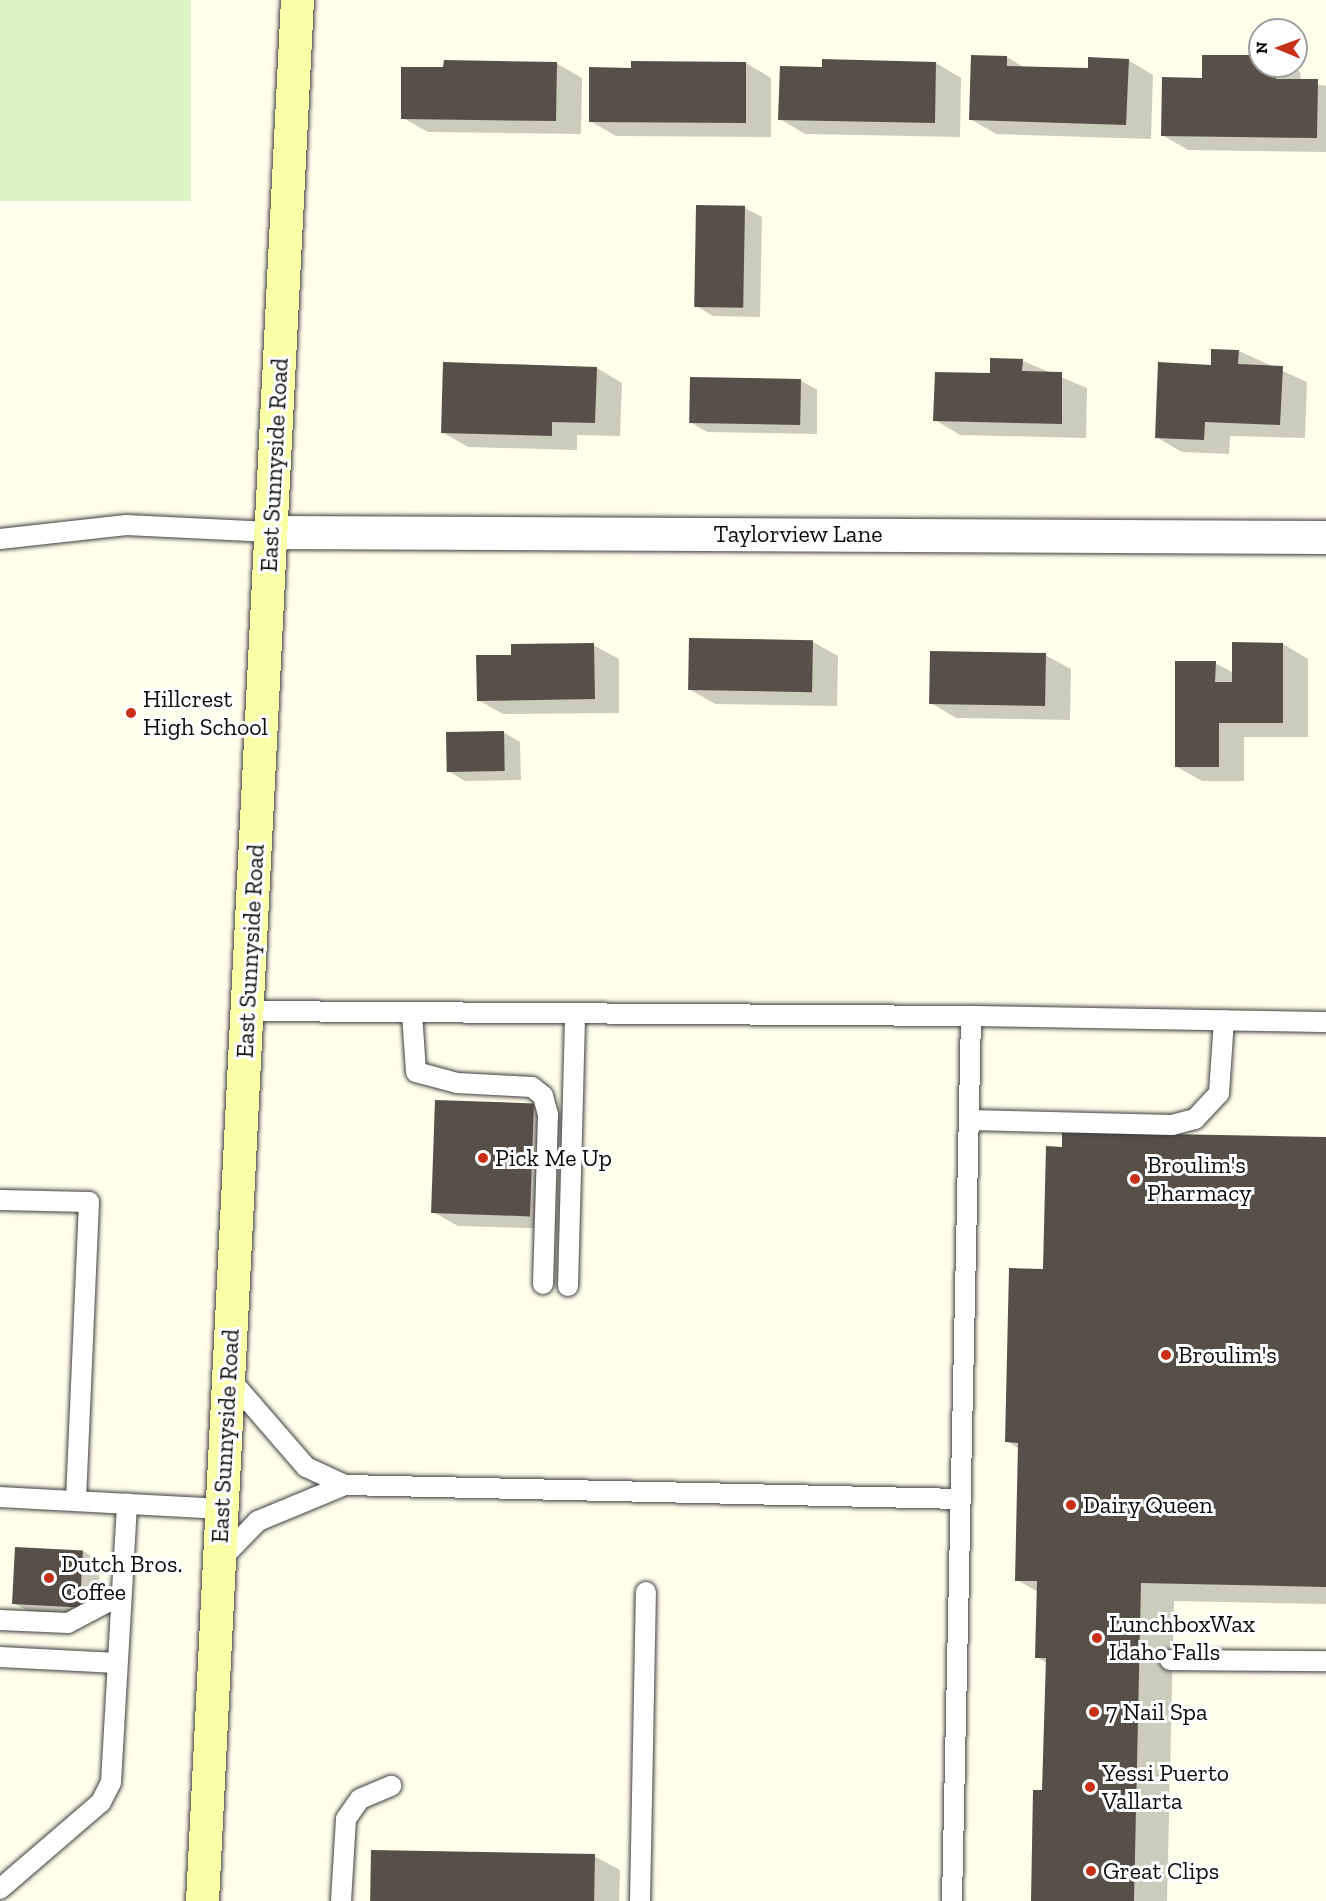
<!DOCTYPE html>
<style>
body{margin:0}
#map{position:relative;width:1326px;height:1901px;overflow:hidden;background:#ffffec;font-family:"Zilla Slab",serif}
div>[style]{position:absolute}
.pitch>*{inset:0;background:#dbf3c5;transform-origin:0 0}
.shadow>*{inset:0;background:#0003}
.building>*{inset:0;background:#565048;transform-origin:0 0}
.roads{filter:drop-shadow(0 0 2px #404040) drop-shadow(0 0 2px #404040)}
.service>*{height:20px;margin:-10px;padding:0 10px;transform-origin:10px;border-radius:10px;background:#fff}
.minor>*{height:33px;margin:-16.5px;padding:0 16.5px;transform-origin:16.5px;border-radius:16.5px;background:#fff}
.secondary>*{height:33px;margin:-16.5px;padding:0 16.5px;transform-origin:16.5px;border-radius:16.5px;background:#f9ffa7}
.dots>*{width:16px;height:16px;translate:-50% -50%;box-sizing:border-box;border:3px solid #fff;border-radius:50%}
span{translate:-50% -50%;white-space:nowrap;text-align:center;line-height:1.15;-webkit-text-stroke:6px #fff;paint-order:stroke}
.street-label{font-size:24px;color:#0d0d0d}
.poi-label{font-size:24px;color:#0d0d0d}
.left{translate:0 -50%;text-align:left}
.north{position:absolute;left:1248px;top:18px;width:60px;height:60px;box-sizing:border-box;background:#fff;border:2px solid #9e9e9e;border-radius:50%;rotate:271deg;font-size:16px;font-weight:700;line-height:24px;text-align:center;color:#0d0d0d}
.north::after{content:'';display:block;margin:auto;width:21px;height:27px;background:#c82f19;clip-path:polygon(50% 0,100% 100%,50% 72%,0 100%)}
</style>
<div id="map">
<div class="pitch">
<i style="left:0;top:0;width:191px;height:201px"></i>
</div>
<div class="shadow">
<i style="clip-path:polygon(1007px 57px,1025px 68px,1089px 70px,1128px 60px,1153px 75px,1151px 139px,996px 134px,970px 119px)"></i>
<i style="clip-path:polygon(1260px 57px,1260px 66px,1291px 66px,1300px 72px,1301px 81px,1326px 86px,1326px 152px,1188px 150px,1162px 135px,1203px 79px)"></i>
<i style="clip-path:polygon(556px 63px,582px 78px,581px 134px,428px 132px,403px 118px,445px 68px)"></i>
<i style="clip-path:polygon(746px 63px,771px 78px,771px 137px,616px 136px,590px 121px,633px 69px)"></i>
<i style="clip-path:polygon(936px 63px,961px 78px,960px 137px,805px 134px,780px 119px,824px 69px)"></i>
<i style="clip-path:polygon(698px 207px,745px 208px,762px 217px,760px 317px,713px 316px,696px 306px)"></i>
<i style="clip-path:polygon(1239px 351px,1307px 382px,1305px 438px,1230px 436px,1229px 454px,1182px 452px,1156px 437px,1212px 367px)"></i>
<i style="clip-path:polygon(1023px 361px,1087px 388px,1086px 438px,960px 435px,935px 420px,991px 375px)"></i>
<i style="clip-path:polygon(597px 368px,622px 383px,620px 436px,577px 435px,577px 450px,468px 447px,442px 432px)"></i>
<i style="clip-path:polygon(800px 380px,817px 390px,817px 434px,707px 432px,690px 422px)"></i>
<i style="clip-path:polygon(813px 642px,838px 656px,837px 706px,715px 704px,689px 689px)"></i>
<i style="clip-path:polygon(1234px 644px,1283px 644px,1308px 659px,1308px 737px,1244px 737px,1244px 781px,1202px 781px,1177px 767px,1215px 663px,1234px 673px)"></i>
<i style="clip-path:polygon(593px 645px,619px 659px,619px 713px,503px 714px,478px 700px,512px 657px)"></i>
<i style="clip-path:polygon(1045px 655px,1071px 669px,1070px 720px,956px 718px,931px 703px)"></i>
<i style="clip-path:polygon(503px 732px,520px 742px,521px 780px,465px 781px,448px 771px)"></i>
<i style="clip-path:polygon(534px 1105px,559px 1119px,555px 1229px,458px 1226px,433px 1212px)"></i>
<i style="clip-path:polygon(1326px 1138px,1326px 1604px,1174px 1601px,1167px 1901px,1032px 1901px,1044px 1792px,1047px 1663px,1036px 1657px,1038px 1592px,1017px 1580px,1019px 1449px,1007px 1441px,1045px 1270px)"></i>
<i style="clip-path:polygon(16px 1549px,83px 1551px,100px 1561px,98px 1616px,31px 1613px,14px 1603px)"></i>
<i style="clip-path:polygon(594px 1856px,620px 1870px,619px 1901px,371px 1901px)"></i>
</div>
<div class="building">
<i style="clip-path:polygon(971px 55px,1007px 56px,1007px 66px,1088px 68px,1088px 57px,1129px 59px,1126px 125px,969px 120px)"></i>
<i style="clip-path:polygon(1202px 55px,1260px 55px,1260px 66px,1276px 66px,1276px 79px,1318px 79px,1317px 138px,1161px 136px,1162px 77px,1202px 78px)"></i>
<i style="clip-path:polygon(822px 59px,936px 62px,935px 123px,778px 120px,780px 66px,822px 67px)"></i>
<i style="clip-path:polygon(444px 60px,557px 62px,556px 121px,401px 119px,401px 67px,443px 67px)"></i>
<i style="clip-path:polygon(631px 61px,746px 62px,746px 123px,589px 122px,589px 67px,631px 68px)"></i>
<i style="left:696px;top:205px;width:49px;height:102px;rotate:1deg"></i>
<i style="clip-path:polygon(1211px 349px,1239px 350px,1238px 364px,1283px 366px,1280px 425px,1205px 422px,1204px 440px,1155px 438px,1158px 362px,1211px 365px)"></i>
<i style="clip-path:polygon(990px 358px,1023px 359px,1022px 371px,1062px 372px,1062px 424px,933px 421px,935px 372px,990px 373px)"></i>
<i style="clip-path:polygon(443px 362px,597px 367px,595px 423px,552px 422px,552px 436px,441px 433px)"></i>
<i style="left:690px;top:377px;width:111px;height:46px;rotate:1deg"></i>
<i style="left:689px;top:638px;width:124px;height:52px;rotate:1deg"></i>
<i style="clip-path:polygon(1232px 642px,1283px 643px,1283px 723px,1219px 723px,1219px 767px,1175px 767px,1175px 661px,1216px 661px,1215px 682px,1232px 682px)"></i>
<i style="clip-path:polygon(594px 643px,595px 699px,477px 701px,476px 655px,511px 655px,511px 644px)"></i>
<i style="left:930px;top:651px;width:116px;height:53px;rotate:1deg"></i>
<i style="left:504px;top:731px;width:40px;height:58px;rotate:89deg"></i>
<i style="left:435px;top:1100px;width:99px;height:113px;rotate:2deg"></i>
<i style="clip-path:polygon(1062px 1132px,1326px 1137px,1326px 1587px,1141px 1583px,1134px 1901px,1031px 1901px,1033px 1790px,1042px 1790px,1046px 1658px,1035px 1658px,1037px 1581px,1015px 1581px,1018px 1443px,1005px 1442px,1009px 1268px,1043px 1269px,1046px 1146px,1062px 1147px)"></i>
<i style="left:15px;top:1547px;width:68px;height:57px;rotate:3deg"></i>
<i style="left:371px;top:1850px;width:224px;height:51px;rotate:1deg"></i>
</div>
<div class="roads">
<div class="service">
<i style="left:0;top:539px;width:127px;rotate:-6.3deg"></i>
<i style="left:126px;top:525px;width:145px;rotate:2.8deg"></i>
<i style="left:247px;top:1011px;width:724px;rotate:0.4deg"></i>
<i style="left:971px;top:1016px;width:885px;rotate:91.23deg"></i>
<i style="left:412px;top:1013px;width:59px;rotate:86.1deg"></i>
<i style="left:416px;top:1072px;width:42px;rotate:15deg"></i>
<i style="left:457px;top:1083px;width:75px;rotate:3.1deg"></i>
<i style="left:532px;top:1087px;width:14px;rotate:39deg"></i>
<i style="left:543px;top:1096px;width:20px;rotate:75deg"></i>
<i style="left:548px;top:1115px;width:169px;rotate:91.7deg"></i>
<i style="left:971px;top:1016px;width:355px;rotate:1deg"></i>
<i style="left:969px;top:1120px;width:203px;rotate:1.4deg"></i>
<i style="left:1172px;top:1125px;width:24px;rotate:-15deg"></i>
<i style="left:1195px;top:1119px;width:35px;rotate:-47deg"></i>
<i style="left:1219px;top:1093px;width:73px;rotate:-86.1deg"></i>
<i style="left:0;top:1200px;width:89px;rotate:1.3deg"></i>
<i style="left:89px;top:1202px;width:299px;rotate:92.5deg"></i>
<i style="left:568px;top:1286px;width:272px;rotate:-88.5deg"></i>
<i style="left:229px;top:1378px;width:118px;rotate:49.1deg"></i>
<i style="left:306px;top:1467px;width:43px;rotate:24.8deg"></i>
<i style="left:345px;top:1485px;width:616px;rotate:1.3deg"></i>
<i style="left:0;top:1497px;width:222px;rotate:3.1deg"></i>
<i style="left:221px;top:1559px;width:53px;rotate:-45.8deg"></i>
<i style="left:258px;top:1521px;width:94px;rotate:-22.5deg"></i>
<i style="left:0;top:1620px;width:68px;rotate:2.5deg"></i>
<i style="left:68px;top:1623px;width:60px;rotate:-27.8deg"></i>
<i style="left:0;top:1657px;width:117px;rotate:2.9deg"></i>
<i style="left:1170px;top:1660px;width:156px;rotate:0.4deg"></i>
<i style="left:0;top:1889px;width:133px;rotate:-40.7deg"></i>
<i style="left:101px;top:1802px;width:22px;rotate:-63deg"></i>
<i style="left:111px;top:1782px;width:279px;rotate:-86.7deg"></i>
<i style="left:341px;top:1901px;width:82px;rotate:-86.5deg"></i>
<i style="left:346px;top:1819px;width:24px;rotate:-55deg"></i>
<i style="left:360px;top:1799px;width:34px;rotate:-23deg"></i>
<i style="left:640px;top:1901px;width:309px;rotate:-88.9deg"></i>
</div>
<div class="minor">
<i style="left:271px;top:532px;width:1055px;rotate:0.27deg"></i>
</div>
<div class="secondary">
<i style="left:202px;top:1901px;width:1903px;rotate:-87.14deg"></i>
</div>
</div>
<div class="dots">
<i style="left:131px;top:713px;background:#c82f19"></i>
<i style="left:483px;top:1158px;background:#c82f19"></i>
<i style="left:1135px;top:1179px;background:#c82f19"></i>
<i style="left:1166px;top:1355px;background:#c82f19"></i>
<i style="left:1071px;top:1505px;background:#c82f19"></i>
<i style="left:49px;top:1578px;background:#c82f19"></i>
<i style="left:1097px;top:1638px;background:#c82f19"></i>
<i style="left:1094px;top:1712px;background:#c82f19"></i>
<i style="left:1090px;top:1787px;background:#c82f19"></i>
<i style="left:1091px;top:1871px;background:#c82f19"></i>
</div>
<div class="street-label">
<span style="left:274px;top:465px;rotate:-87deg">East Sunnyside Road</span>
<span style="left:798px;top:534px">Taylorview Lane</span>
<span style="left:250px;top:951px;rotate:-87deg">East Sunnyside Road</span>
<span style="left:225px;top:1436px;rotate:-87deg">East Sunnyside Road</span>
</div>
<div class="poi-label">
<span class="left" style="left:143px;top:713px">Hillcrest<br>High School</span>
<span class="left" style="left:495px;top:1158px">Pick Me Up</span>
<span class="left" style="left:1147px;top:1179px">Broulim's<br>Pharmacy</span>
<span class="left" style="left:1178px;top:1355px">Broulim's</span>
<span class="left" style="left:1083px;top:1505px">Dairy Queen</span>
<span class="left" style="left:61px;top:1578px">Dutch Bros.<br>Coffee</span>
<span class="left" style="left:1109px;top:1638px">LunchboxWax<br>Idaho Falls</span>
<span class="left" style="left:1106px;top:1712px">7 Nail Spa</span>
<span class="left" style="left:1102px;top:1787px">Yessi Puerto<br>Vallarta</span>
<span class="left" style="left:1103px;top:1871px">Great Clips</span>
</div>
<div class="north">N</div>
</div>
